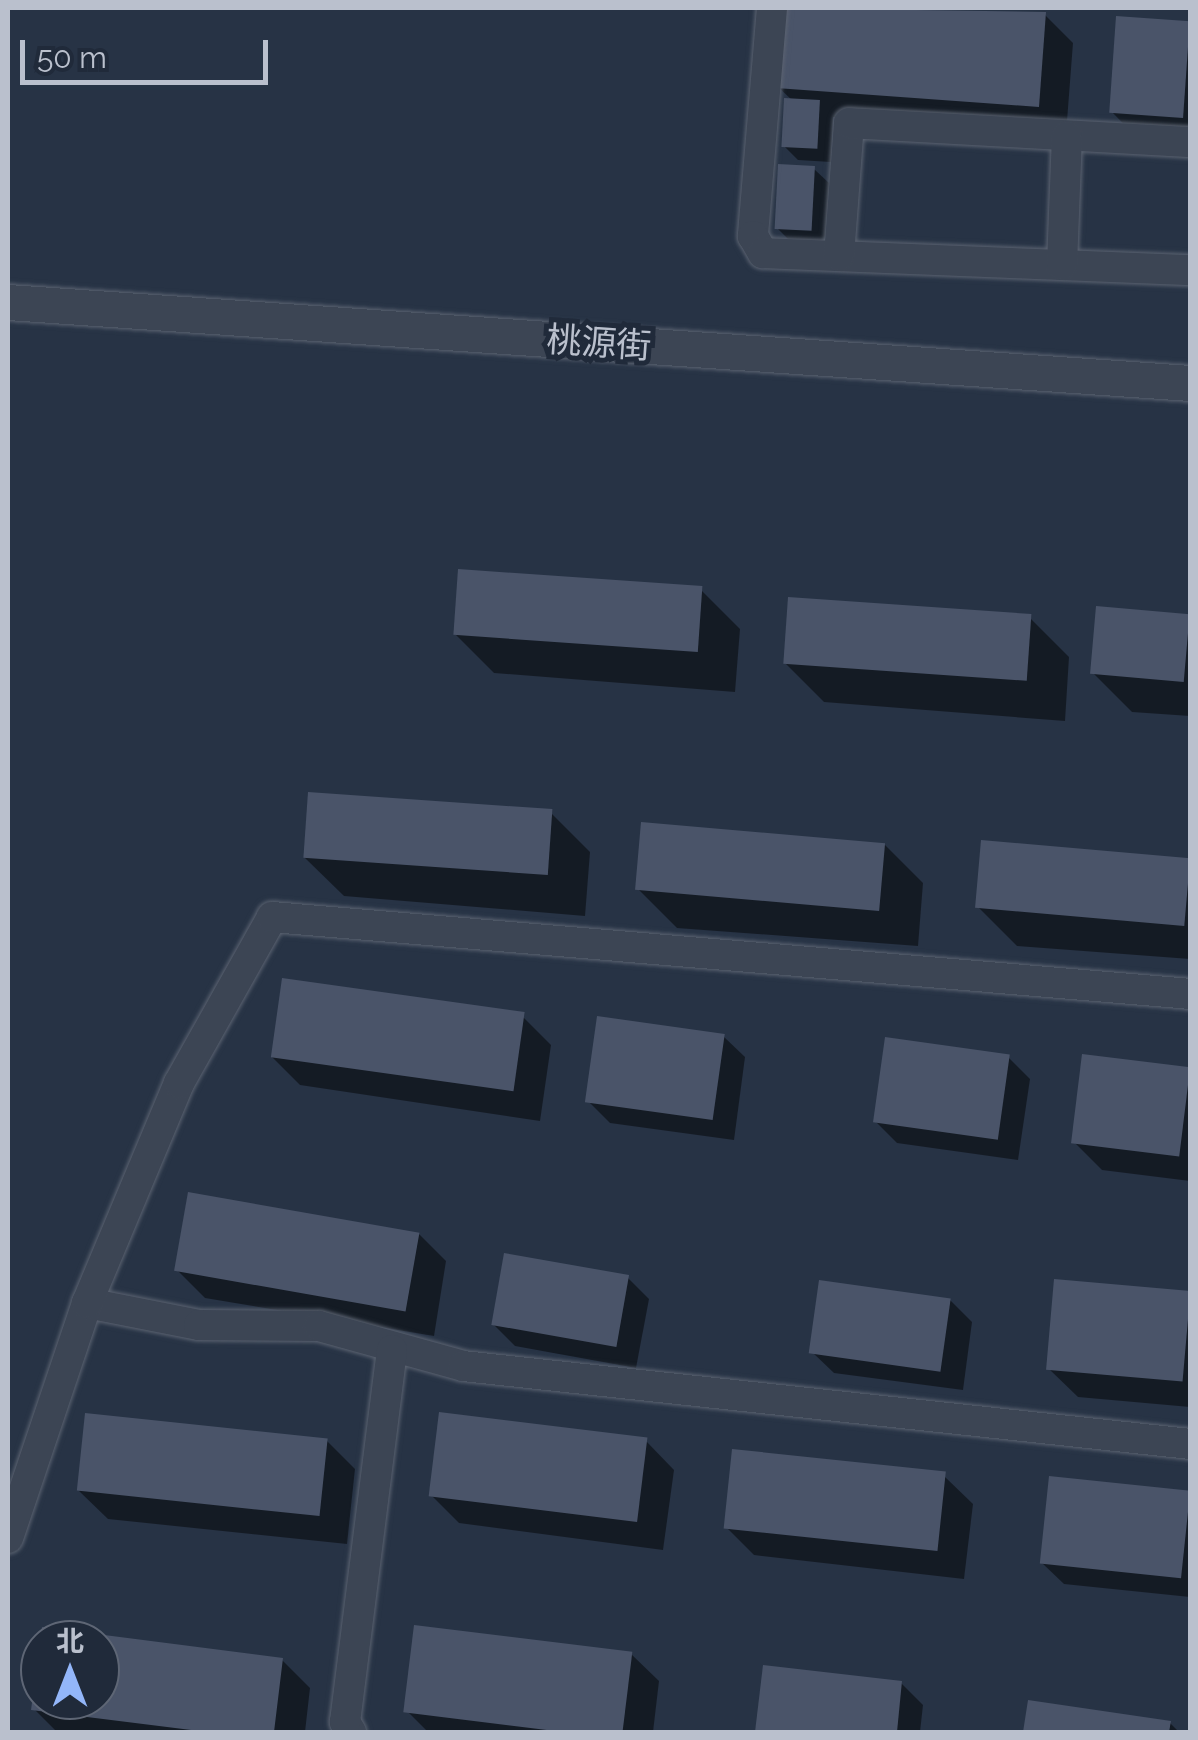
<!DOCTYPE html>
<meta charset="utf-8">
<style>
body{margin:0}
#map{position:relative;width:1198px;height:1740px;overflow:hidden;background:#273345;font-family:Raleway,"Noto Sans SC",sans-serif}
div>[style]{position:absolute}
.shadow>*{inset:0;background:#0007}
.building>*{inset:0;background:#4a5469;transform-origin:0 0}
.roads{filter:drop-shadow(0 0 2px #5b6371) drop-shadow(0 0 2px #5b6371)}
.minor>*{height:30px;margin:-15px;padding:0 15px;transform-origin:15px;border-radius:15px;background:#3c4554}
.tertiary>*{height:35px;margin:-17.5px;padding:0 17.5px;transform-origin:17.5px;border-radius:17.5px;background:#3c4554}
span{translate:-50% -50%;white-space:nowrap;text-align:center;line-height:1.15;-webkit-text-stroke:10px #202a3a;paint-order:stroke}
.street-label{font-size:35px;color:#bac0cd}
.frame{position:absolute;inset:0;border:10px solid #bac0cd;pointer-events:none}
.north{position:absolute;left:20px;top:1620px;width:100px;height:100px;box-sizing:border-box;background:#202a3a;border:2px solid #5e6675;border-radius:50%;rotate:0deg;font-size:28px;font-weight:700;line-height:40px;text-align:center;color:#bac0cd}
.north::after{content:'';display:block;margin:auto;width:35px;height:45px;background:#93b6f9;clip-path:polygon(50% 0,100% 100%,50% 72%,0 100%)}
.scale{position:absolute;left:20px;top:40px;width:248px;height:45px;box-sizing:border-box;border:5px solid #bac0cd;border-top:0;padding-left:12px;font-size:30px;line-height:35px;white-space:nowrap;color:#bac0cd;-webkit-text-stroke:8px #202a3a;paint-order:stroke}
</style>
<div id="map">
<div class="shadow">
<i style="clip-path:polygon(784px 8px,1045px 15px,1073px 43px,1066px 134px,833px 117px,831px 162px,798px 160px,784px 146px,793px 101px,778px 87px)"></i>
<i style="clip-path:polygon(1119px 19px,1190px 24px,1190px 144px,1140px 141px,1112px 112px)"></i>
<i style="clip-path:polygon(814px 169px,829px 183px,825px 244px,791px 242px,777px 228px)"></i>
<i style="clip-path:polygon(701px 590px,740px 629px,735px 692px,494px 673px,455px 634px)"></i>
<i style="clip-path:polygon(1098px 609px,1190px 616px,1190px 716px,1132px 712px,1093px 673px)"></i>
<i style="clip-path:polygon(1030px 618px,1069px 657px,1065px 721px,824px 702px,785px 663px)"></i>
<i style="clip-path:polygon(551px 813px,590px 852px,585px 916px,344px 896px,305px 858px)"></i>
<i style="clip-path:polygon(983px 843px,1190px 859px,1190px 959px,1017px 946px,978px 907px)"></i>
<i style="clip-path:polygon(884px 844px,923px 883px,918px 946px,677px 928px,638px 889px)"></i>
<i style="clip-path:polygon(523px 1017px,551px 1045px,540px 1121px,300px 1085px,272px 1057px)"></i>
<i style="clip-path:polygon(723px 1036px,745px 1057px,734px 1140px,610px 1123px,588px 1101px)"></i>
<i style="clip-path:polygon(1084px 1056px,1190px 1069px,1190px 1181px,1102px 1170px,1074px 1142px)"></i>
<i style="clip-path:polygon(1009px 1058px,1030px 1079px,1018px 1160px,897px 1143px,875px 1121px)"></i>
<i style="clip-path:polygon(418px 1233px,446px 1261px,434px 1336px,205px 1298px,177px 1270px)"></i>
<i style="clip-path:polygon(628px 1278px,649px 1299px,636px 1368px,515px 1346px,493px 1324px)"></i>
<i style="clip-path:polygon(1057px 1282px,1190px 1293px,1190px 1407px,1078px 1397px,1049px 1369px)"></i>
<i style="clip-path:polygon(950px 1300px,972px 1322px,963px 1390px,834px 1373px,812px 1352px)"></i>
<i style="clip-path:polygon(327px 1441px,355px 1469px,347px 1544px,108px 1519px,79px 1491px)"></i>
<i style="clip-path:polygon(646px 1441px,674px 1470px,663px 1550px,459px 1523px,431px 1495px)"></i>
<i style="clip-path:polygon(944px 1476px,973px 1504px,964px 1579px,754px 1555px,726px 1527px)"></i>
<i style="clip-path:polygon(1051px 1478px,1190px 1493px,1190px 1597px,1064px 1584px,1042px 1563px)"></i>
<i style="clip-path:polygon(44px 1630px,282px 1660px,310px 1688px,305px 1732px,57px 1732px,34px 1709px,40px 1659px,40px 1700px,100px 1700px,100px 1640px,43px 1640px)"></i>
<i style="clip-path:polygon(630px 1653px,659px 1681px,653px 1732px,428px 1732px,407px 1711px)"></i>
<i style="clip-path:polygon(765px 1668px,901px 1683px,923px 1705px,920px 1732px,758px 1732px)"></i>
<i style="clip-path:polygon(1030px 1703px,1170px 1723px,1179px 1732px,1026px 1732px)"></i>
</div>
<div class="building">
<i style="clip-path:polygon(782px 8px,1046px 12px,1039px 107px,776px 88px)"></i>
<i style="left:1116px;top:16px;width:74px;height:97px;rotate:4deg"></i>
<i style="left:784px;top:98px;width:36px;height:49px;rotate:3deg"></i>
<i style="left:778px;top:164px;width:37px;height:65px;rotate:3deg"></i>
<i style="left:458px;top:569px;width:245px;height:66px;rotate:4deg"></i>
<i style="left:788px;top:597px;width:244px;height:67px;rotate:4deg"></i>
<i style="left:1096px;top:606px;width:94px;height:68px;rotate:5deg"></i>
<i style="left:308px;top:792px;width:245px;height:66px;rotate:4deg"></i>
<i style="left:641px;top:822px;width:245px;height:68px;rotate:5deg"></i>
<i style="left:981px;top:840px;width:210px;height:68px;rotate:5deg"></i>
<i style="left:282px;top:978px;width:245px;height:80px;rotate:8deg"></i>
<i style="left:597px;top:1016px;width:129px;height:87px;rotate:8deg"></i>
<i style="left:885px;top:1037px;width:126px;height:86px;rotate:8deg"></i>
<i style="left:1082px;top:1054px;width:109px;height:90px;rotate:7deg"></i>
<i style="left:188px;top:1192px;width:235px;height:80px;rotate:10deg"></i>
<i style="left:504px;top:1253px;width:127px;height:73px;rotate:10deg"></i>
<i style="left:1054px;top:1279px;width:137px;height:91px;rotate:5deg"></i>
<i style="left:819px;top:1280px;width:133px;height:74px;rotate:8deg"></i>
<i style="left:439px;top:1412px;width:210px;height:85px;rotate:7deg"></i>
<i style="left:85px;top:1413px;width:244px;height:78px;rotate:6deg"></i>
<i style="left:732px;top:1449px;width:215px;height:80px;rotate:6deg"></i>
<i style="left:1049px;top:1476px;width:142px;height:88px;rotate:6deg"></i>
<i style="left:414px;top:1625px;width:220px;height:88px;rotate:7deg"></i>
<i style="clip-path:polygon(42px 1627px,283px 1658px,274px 1732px,207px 1732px,31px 1710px,38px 1658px,40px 1700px,100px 1700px,100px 1640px,40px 1640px)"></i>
<i style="clip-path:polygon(763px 1665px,902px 1681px,897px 1732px,755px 1732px)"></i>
<i style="clip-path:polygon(1028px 1700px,1171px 1721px,1169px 1732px,1023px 1732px)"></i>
</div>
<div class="roads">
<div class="minor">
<i style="left:772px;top:8px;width:229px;rotate:94.8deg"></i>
<i style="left:753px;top:236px;width:20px;rotate:60deg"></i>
<i style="left:763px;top:253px;width:427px;rotate:2.3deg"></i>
<i style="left:839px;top:256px;width:133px;rotate:-85.7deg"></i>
<i style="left:849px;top:123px;width:342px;rotate:3.2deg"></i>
<i style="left:1062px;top:265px;width:129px;rotate:-87.8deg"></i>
<i style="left:87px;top:1303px;width:114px;rotate:11.1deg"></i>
<i style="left:199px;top:1325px;width:120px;rotate:0.5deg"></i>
<i style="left:319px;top:1326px;width:149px;rotate:15.5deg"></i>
<i style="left:463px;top:1366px;width:731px;rotate:6.12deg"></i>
<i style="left:8px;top:1538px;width:248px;rotate:-71.4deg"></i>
<i style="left:87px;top:1303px;width:238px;rotate:-67.3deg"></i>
<i style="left:179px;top:1083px;width:190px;rotate:-60.7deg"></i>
<i style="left:272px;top:917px;width:921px;rotate:4.79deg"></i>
<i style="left:351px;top:1732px;width:12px;rotate:-121deg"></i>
<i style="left:345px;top:1722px;width:375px;rotate:-82.8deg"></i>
</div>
<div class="tertiary">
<i style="left:8px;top:302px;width:1185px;rotate:3.92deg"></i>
</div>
</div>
<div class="street-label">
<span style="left:599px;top:343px;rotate:4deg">桃源街</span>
</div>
<div class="frame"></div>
<div class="north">北</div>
<div class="scale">50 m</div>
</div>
